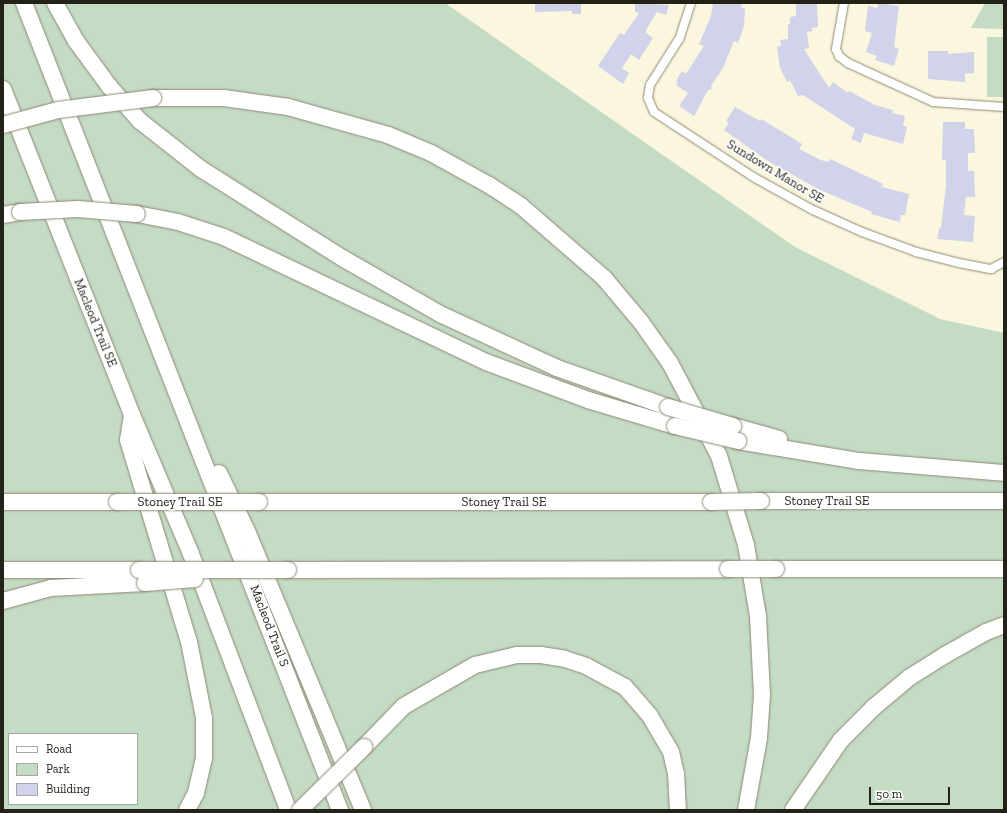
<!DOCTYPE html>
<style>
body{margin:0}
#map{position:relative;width:1007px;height:813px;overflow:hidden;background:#fbf6de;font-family:"Zilla Slab",serif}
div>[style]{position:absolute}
.green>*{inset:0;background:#c4dbc4;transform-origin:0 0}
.building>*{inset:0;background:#d0d3ea}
.roads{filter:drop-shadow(0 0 1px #8e8974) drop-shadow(0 0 1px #8e8974)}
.street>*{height:8px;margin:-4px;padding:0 4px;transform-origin:4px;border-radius:4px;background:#fff}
.highway>*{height:16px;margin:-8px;padding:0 8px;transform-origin:8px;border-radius:8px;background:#fff}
.bridges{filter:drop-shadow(0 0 1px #8e8974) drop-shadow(0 0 1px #8e8974)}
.highway-bridge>*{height:16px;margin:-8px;padding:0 8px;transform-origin:8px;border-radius:8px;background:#fff}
span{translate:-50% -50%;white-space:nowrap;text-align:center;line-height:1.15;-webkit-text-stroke:3px #fff;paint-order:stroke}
.street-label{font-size:13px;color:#232118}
.frame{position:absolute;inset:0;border:4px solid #232118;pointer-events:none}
.legend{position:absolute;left:8px;top:733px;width:130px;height:72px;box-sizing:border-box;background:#fff;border:1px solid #a7a6a3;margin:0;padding:5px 7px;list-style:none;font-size:12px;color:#232118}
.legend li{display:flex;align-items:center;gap:8px;height:20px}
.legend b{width:20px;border:1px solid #a7a6a3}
.scale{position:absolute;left:869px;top:787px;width:81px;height:18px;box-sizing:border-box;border:2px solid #232118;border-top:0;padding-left:5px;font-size:12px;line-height:14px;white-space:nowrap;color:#232118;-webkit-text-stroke:3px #fff;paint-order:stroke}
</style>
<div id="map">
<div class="green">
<i style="clip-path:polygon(evenodd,3px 3px,445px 3px,795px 247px,940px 319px,1004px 333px,1004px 810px,3px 810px,3px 3px,9px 734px,137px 734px,137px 804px,9px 804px,9px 734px)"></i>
<i style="clip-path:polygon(985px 3px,1004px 3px,1004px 29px,971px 28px)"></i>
<i style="left:987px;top:37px;width:17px;height:60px"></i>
</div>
<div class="building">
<i style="clip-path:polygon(535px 3px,581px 3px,581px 14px,572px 14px,572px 11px,535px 12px)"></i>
<i style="clip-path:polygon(635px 3px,669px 5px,666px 15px,657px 12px,646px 30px,646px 33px,653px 38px,639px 60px,631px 54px,622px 68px,629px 73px,623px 84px,598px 66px,620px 33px,624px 35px,639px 13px,635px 12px)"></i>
<i style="clip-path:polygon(713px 3px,742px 3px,741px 8px,745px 8px,744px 26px,738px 43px,734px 41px,723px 68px,711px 86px,712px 89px,708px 90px,694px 116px,679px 106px,688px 93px,676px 85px,678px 82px,676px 81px,682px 71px,686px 74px,704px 46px,699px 44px,711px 16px)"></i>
<i style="clip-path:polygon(796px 3px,817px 3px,818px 27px,812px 28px,812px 31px,807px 32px,809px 48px,804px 49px,829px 88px,833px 82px,848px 93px,849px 91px,875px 105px,893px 110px,892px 113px,905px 116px,903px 126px,907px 127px,903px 144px,864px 133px,861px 143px,851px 139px,855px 129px,803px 95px,798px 96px,790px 80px,787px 82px,780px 68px,777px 47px,781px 46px,780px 40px,788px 39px,788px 24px,790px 24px,790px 17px,796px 16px)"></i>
<i style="clip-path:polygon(878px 3px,899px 6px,894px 47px,899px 49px,894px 66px,875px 60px,877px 56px,866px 52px,872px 33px,865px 31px,868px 6px,877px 8px)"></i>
<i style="clip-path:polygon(928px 51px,948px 51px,948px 54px,974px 52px,974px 73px,965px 74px,965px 82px,928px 79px)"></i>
<i style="clip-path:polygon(735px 107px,760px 121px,761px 119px,802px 144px,799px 149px,821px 160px,828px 162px,830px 159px,883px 184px,882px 187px,909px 194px,905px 215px,901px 215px,900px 222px,871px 214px,872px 212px,818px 189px,768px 161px,724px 130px,729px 123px,726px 121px)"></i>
<i style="clip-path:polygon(943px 122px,965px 122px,965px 129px,974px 129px,975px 153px,968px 153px,968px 171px,974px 171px,975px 197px,966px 197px,964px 215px,975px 216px,973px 242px,937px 239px,939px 229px,941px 228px,946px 185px,946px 160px,942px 160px)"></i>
</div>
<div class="roads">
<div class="street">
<i style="left:691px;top:3px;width:38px;rotate:108deg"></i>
<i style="left:679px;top:39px;width:54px;rotate:122.2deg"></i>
<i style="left:650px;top:85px;width:13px;rotate:99deg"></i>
<i style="left:648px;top:98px;width:15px;rotate:67deg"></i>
<i style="left:654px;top:112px;width:121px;rotate:33.2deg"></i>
<i style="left:755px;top:178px;width:66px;rotate:28.9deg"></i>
<i style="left:813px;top:210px;width:54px;rotate:24.2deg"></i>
<i style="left:862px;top:232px;width:58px;rotate:20.3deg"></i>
<i style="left:916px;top:252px;width:44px;rotate:14.3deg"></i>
<i style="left:959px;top:263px;width:33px;rotate:11deg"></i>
<i style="left:991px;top:269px;width:15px;rotate:-28deg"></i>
<i style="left:844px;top:3px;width:47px;rotate:99.9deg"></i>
<i style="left:836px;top:49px;width:8px;rotate:67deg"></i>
<i style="left:839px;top:56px;width:11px;rotate:38deg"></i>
<i style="left:848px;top:63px;width:94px;rotate:24.6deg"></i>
<i style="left:933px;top:102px;width:71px;rotate:4deg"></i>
</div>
<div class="highway">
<i style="left:24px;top:3px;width:867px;rotate:68.62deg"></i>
<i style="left:55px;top:3px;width:43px;rotate:61.1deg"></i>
<i style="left:76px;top:41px;width:56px;rotate:53.7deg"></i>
<i style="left:109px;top:86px;width:47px;rotate:48.5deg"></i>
<i style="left:140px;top:121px;width:78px;rotate:38.2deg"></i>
<i style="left:201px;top:169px;width:169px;rotate:32.2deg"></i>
<i style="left:344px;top:259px;width:111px;rotate:29.8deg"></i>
<i style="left:440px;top:314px;width:129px;rotate:24.8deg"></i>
<i style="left:557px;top:368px;width:118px;rotate:19.4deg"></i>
<i style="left:3px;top:89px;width:351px;rotate:68.4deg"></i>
<i style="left:132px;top:415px;width:151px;rotate:67deg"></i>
<i style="left:191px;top:554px;width:274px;rotate:69.2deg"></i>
<i style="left:153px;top:98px;width:71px"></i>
<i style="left:224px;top:98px;width:65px;rotate:8deg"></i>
<i style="left:288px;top:107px;width:104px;rotate:15.6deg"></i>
<i style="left:388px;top:135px;width:47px;rotate:22.7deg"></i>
<i style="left:431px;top:153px;width:66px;rotate:28.9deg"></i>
<i style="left:489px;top:185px;width:38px;rotate:33deg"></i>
<i style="left:521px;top:206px;width:110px;rotate:40.9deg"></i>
<i style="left:604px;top:278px;width:57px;rotate:49.9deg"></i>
<i style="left:641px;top:322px;width:50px;rotate:54.7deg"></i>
<i style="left:670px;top:363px;width:105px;rotate:62.2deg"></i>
<i style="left:719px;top:456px;width:93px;rotate:73.1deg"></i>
<i style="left:746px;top:545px;width:72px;rotate:80.4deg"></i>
<i style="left:758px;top:616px;width:79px;rotate:87.1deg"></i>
<i style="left:762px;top:695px;width:43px;rotate:94deg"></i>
<i style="left:759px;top:738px;width:73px;rotate:100.2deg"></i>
<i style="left:137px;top:214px;width:42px;rotate:11deg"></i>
<i style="left:178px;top:222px;width:48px;rotate:18.1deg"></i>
<i style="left:224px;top:237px;width:290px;rotate:25.5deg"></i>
<i style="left:486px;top:362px;width:109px;rotate:20.4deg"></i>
<i style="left:588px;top:400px;width:91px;rotate:16.6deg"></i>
<i style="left:3px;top:215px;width:17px;rotate:-10deg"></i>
<i style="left:132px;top:415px;width:25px;rotate:99deg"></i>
<i style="left:128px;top:440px;width:211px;rotate:73.2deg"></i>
<i style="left:189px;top:642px;width:77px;rotate:78.8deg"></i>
<i style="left:204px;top:718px;width:40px;rotate:90deg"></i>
<i style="left:204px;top:758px;width:36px;rotate:103deg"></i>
<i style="left:196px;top:793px;width:19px;rotate:118deg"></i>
<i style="left:733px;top:426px;width:48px;rotate:15.8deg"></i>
<i style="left:738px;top:441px;width:123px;rotate:9.4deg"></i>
<i style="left:859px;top:461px;width:145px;rotate:4.7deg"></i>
<i style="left:219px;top:473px;width:64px;rotate:64.2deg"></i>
<i style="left:247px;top:531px;width:302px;rotate:67.4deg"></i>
<i style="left:761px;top:501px;width:243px"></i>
<i style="left:3px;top:502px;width:114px"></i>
<i style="left:259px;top:502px;width:452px"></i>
<i style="left:776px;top:569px;width:228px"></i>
<i style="left:3px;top:570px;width:136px"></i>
<i style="left:288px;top:570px;width:440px;rotate:-0.1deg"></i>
<i style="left:3px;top:601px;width:50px;rotate:-15.2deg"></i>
<i style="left:51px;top:588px;width:94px;rotate:-3deg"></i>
<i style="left:364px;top:747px;width:57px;rotate:-45.7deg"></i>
<i style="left:404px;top:706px;width:82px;rotate:-30deg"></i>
<i style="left:475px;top:665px;width:43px;rotate:-13.4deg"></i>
<i style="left:517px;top:655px;width:24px"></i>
<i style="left:541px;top:655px;width:24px;rotate:9deg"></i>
<i style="left:565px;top:659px;width:22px;rotate:18deg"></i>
<i style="left:586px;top:666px;width:44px;rotate:28.3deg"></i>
<i style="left:625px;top:687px;width:38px;rotate:49deg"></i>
<i style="left:650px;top:716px;width:42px;rotate:59.7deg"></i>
<i style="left:671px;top:752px;width:22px;rotate:77deg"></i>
<i style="left:676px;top:773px;width:37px;rotate:87deg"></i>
<i style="left:793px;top:810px;width:85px;rotate:-55.6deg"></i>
<i style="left:841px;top:740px;width:47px;rotate:-45deg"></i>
<i style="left:874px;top:707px;width:47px;rotate:-39.8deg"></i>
<i style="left:910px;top:677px;width:41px;rotate:-32.2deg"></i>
<i style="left:945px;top:655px;width:47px;rotate:-29.3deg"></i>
<i style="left:986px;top:632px;width:19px;rotate:-21deg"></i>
</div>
</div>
<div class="bridges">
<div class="highway-bridge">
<i style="left:3px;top:125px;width:57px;rotate:-15.3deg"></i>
<i style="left:58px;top:110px;width:96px;rotate:-7.2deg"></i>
<i style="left:20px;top:212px;width:58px;rotate:-3deg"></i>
<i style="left:78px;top:209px;width:59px;rotate:4.8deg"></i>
<i style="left:668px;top:407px;width:68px;rotate:16.3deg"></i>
<i style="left:675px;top:426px;width:65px;rotate:13.4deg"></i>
<i style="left:117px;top:502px;width:142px"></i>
<i style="left:711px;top:502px;width:50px;rotate:-1.1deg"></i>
<i style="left:728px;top:569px;width:48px"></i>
<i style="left:139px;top:570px;width:149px"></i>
<i style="left:145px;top:583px;width:50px;rotate:-4.6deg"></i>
<i style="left:300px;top:810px;width:90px;rotate:-44.5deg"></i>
</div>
</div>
<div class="street-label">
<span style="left:775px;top:172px;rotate:31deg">Sundown Manor SE</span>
<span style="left:95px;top:323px;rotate:68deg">Macleod Trail SE</span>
<span style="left:827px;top:501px">Stoney Trail SE</span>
<span style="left:180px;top:502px">Stoney Trail SE</span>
<span style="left:504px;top:502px">Stoney Trail SE</span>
<span style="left:269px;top:626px;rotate:69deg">Macleod Trail S</span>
</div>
<div class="frame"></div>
<ul class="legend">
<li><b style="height:5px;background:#fff"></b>Road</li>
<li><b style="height:11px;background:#c4dbc4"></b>Park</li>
<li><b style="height:11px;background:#d0d3ea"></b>Building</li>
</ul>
<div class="scale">50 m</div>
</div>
